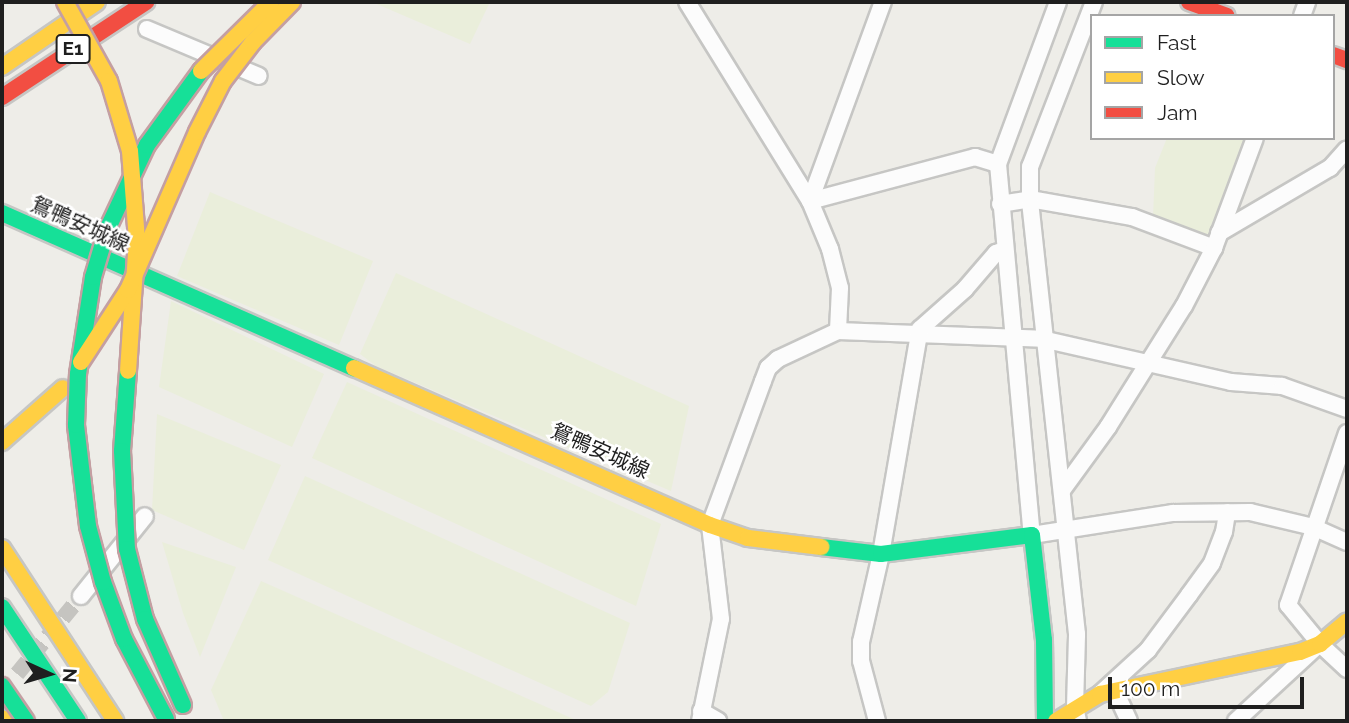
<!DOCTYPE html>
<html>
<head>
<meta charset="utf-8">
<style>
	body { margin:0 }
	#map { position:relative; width:1349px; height:723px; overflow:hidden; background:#eeede8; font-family:Raleway,"Noto Sans JP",sans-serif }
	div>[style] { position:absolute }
	.farmland>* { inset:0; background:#eaeedb }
	.street-tunnel>* { height:16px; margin-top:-8px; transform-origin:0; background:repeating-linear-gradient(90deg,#c5c4c0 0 16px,transparent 0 24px) }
	.roads { filter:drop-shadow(2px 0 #c6c6c4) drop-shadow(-2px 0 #c6c6c4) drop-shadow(0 2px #c6c6c4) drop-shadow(0 -2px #c6c6c4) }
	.street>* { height:16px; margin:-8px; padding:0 8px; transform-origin:8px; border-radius:8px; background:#fcfcfc }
	.fast>* { height:16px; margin:-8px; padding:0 8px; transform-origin:8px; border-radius:8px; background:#16e098 }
	.slow>* { height:16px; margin:-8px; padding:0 8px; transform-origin:8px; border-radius:8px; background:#ffcf43 }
	.jam>* { height:16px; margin:-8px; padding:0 8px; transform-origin:8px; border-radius:8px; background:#f24e42 }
	.bridges { filter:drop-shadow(2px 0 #c49fa2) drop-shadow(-2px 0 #c49fa2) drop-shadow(0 2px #c49fa2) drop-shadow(0 -2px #c49fa2) }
	.fast-bridge>* { height:16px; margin:-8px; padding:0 8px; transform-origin:8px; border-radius:8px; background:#16e098 }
	.slow-bridge>* { height:16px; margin:-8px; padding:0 8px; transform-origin:8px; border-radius:8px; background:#ffcf43 }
	span { translate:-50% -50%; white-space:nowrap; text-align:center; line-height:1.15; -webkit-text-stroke:5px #fff; paint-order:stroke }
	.shield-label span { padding:2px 5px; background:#fff; border:2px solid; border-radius:5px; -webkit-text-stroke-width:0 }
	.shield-label { font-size:19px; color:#1f1f1f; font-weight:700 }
	.street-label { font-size:21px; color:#1f1f1f }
	.frame { position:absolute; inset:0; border:4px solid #1f1f1f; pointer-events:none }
	.legend { position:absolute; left:1090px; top:14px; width:245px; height:126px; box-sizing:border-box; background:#fff; border:2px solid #a5a5a5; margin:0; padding:9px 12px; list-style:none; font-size:21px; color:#1f1f1f }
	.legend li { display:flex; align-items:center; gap:14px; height:35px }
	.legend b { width:35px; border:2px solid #a5a5a5 }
	.north { position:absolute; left:14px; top:639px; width:70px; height:70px; -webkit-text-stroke:5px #fff; paint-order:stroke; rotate:94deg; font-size:19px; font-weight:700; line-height:28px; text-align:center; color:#1f1f1f }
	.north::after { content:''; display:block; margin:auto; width:24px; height:32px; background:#1f1f1f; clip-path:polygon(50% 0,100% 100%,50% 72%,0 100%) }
	.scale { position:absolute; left:1108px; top:677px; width:196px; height:32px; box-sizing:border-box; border:4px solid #1f1f1f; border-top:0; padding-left:9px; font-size:21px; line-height:24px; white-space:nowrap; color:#1f1f1f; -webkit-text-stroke:5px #fff; paint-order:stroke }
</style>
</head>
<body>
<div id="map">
	<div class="farmland">
		<div style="clip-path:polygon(372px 2px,490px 2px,470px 44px)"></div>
		<div style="clip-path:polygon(1167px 138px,1249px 138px,1210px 237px,1153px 217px,1155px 168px)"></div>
		<div style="clip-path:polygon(210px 192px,373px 261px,339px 345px,177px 276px)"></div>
		<div style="clip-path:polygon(396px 273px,689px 406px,671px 491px,376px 366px,360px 354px)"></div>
		<div style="clip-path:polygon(171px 301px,324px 374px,292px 447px,159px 387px)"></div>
		<div style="clip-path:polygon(347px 382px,661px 524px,636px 606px,312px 458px)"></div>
		<div style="clip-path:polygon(157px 414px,281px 465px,244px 550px,152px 510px)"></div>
		<div style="clip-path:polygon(305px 476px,630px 623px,608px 692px,591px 706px,268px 560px)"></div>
		<div style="clip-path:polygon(162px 542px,236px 567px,200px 657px,183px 613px)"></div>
		<div style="clip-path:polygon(261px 581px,578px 721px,224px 721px,211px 690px)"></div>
	</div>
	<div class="street-tunnel">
		<div style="left:17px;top:674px;width:101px;rotate:-50.6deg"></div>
	</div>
	<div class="roads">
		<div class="street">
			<div style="left:687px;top:2px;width:234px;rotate:58.3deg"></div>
			<div style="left:810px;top:201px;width:52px;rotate:67.4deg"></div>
			<div style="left:830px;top:249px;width:40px;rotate:75.6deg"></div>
			<div style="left:840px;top:288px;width:43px;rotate:92.7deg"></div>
			<div style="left:1058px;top:2px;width:173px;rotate:110.3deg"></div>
			<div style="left:998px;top:164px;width:373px;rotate:84.8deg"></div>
			<div style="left:1032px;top:535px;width:143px;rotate:-8.9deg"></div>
			<div style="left:1173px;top:513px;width:77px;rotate:-0.7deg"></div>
			<div style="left:1250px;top:512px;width:65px;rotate:13.4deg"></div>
			<div style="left:1313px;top:527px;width:37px;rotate:24deg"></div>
			<div style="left:1302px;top:16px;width:15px;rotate:-70deg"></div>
			<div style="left:147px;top:29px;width:121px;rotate:22.8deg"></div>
			<div style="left:810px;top:201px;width:212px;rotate:-69.9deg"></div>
			<div style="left:810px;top:201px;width:171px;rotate:-14.9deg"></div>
			<div style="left:975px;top:157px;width:24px;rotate:17deg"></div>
			<div style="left:1000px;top:204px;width:30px;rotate:-9deg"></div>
			<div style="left:1030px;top:199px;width:104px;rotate:10deg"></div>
			<div style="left:1132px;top:217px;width:88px;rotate:20.7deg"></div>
			<div style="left:1219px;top:233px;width:129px;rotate:-30.4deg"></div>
			<div style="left:1330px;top:168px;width:25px;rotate:-48deg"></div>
			<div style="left:1347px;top:433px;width:182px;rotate:108.9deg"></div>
			<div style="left:1288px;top:605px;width:50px;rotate:50.6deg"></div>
			<div style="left:1320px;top:644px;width:37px;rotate:43deg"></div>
			<div style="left:1063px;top:489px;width:77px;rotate:-54deg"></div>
			<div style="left:1108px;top:427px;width:143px;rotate:-57.9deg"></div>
			<div style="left:1184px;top:306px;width:65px;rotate:-62.7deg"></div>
			<div style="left:1214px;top:248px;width:117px;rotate:-69.6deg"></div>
			<div style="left:81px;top:596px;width:102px;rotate:-51.3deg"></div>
			<div style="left:1115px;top:691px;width:33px;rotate:65deg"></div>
			<div style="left:1100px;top:694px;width:65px;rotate:-42.5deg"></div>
			<div style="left:1148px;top:650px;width:69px;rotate:-53.3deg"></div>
			<div style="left:1189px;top:595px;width:39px;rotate:-54deg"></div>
			<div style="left:1212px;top:563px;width:33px;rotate:-69deg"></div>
			<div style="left:1224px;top:532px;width:20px;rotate:-81deg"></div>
			<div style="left:701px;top:711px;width:20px;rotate:30deg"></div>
			<div style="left:700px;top:721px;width:104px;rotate:-78.4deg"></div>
			<div style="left:721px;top:619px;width:95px;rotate:-96.7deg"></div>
			<div style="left:710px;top:525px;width:153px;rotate:-69.8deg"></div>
			<div style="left:763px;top:381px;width:14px;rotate:-69deg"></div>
			<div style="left:768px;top:368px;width:13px;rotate:-42deg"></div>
			<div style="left:778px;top:359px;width:66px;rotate:-25deg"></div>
			<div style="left:838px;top:331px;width:204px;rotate:2.2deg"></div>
			<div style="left:1042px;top:339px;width:194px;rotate:12.8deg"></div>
			<div style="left:1231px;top:382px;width:51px;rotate:4.5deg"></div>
			<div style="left:1282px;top:386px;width:69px;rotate:19.5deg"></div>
			<div style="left:877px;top:721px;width:62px;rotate:-104.9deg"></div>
			<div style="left:861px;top:661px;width:19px;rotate:-90deg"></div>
			<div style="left:861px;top:642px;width:90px;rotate:-77.2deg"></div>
			<div style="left:881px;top:554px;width:228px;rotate:-80.2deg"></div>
			<div style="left:920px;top:329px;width:60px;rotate:-41.6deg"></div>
			<div style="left:965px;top:289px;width:48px;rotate:-49.3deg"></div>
			<div style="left:996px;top:253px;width:9px;rotate:-18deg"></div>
			<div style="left:1078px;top:721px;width:14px;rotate:-102deg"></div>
			<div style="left:1075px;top:707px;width:73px;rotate:-88.4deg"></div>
			<div style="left:1077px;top:634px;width:438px;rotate:-96.2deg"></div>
			<div style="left:1030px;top:199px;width:32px;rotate:-90deg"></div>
			<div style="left:1030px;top:167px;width:177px;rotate:-68.8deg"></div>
			<div style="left:1236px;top:721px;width:108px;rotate:-42.7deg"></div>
		</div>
		<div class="fast">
			<div style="left:2px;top:213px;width:385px;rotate:23.8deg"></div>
			<div style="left:821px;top:547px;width:60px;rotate:6.7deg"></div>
			<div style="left:881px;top:554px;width:152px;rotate:-7.2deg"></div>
			<div style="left:1032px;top:535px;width:106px;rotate:83.5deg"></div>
			<div style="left:1044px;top:640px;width:81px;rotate:89.3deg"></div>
			<div style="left:2px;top:607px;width:137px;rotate:56.3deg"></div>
		</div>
		<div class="slow">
			<div style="left:2px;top:67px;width:115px;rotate:-34.4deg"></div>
			<div style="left:354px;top:368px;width:389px;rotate:23.8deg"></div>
			<div style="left:710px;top:525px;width:40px;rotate:18.9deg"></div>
			<div style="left:748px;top:538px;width:74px;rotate:7deg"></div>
			<div style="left:2px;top:442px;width:81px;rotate:-41.5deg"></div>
			<div style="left:2px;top:548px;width:207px;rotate:56.8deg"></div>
			<div style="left:2px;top:718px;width:4px;rotate:56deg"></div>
			<div style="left:1056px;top:721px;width:52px;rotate:-31.5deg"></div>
			<div style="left:1100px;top:694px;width:204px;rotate:-11.9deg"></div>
			<div style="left:1300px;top:652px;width:22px;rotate:-22deg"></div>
			<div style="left:1320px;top:644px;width:35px;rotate:-40deg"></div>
		</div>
		<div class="jam">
			<div style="left:1189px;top:2px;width:40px;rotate:20.2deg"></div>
			<div style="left:1333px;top:55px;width:15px;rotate:20deg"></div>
			<div style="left:2px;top:97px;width:173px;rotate:-33.4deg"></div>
		</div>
	</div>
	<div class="bridges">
		<div class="fast-bridge">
			<div style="left:128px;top:371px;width:80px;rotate:94.3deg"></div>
			<div style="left:122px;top:451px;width:98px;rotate:87.1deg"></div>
			<div style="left:127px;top:549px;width:72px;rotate:75.6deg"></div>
			<div style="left:145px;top:619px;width:94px;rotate:66.2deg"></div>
			<div style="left:2px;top:686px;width:42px;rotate:55.6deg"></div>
			<div style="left:166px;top:719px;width:90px;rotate:-117.7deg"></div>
			<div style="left:124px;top:639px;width:61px;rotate:-110.2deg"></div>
			<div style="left:103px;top:582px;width:58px;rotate:-105deg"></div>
			<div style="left:88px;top:526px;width:102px;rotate:-96.8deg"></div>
			<div style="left:76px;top:425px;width:51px;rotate:-87.8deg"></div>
			<div style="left:78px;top:374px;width:98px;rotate:-81.2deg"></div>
			<div style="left:93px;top:277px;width:49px;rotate:-73.4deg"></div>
			<div style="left:107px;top:230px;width:94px;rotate:-64.8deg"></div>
			<div style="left:147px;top:145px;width:92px;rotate:-53.9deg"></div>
		</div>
		<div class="slow-bridge">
			<div style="left:65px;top:2px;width:90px;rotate:60.9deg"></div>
			<div style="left:109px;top:81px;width:73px;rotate:73.3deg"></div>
			<div style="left:130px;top:151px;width:88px;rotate:85.5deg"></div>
			<div style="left:137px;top:239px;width:132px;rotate:93.9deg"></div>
			<div style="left:201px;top:71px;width:98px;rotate:-44.6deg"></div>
			<div style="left:81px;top:362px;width:86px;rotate:-56.9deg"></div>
			<div style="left:128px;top:290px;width:172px;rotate:-66.4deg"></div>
			<div style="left:197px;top:132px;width:57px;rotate:-63deg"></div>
			<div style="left:223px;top:81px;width:49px;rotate:-52.4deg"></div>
			<div style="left:253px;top:42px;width:56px;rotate:-45.7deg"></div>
		</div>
	</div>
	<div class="shield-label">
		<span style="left:73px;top:49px">E1</span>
	</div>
	<div class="street-label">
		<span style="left:80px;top:224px;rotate:24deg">鴛鴨安城線</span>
		<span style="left:600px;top:451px;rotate:24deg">鴛鴨安城線</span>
	</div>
	<div class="frame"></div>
	<ul class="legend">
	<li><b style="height:9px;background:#16e098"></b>Fast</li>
	<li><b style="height:9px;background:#ffcf43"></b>Slow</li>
	<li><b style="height:9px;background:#f24e42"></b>Jam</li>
	</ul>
	<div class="north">N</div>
	<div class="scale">100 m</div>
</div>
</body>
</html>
